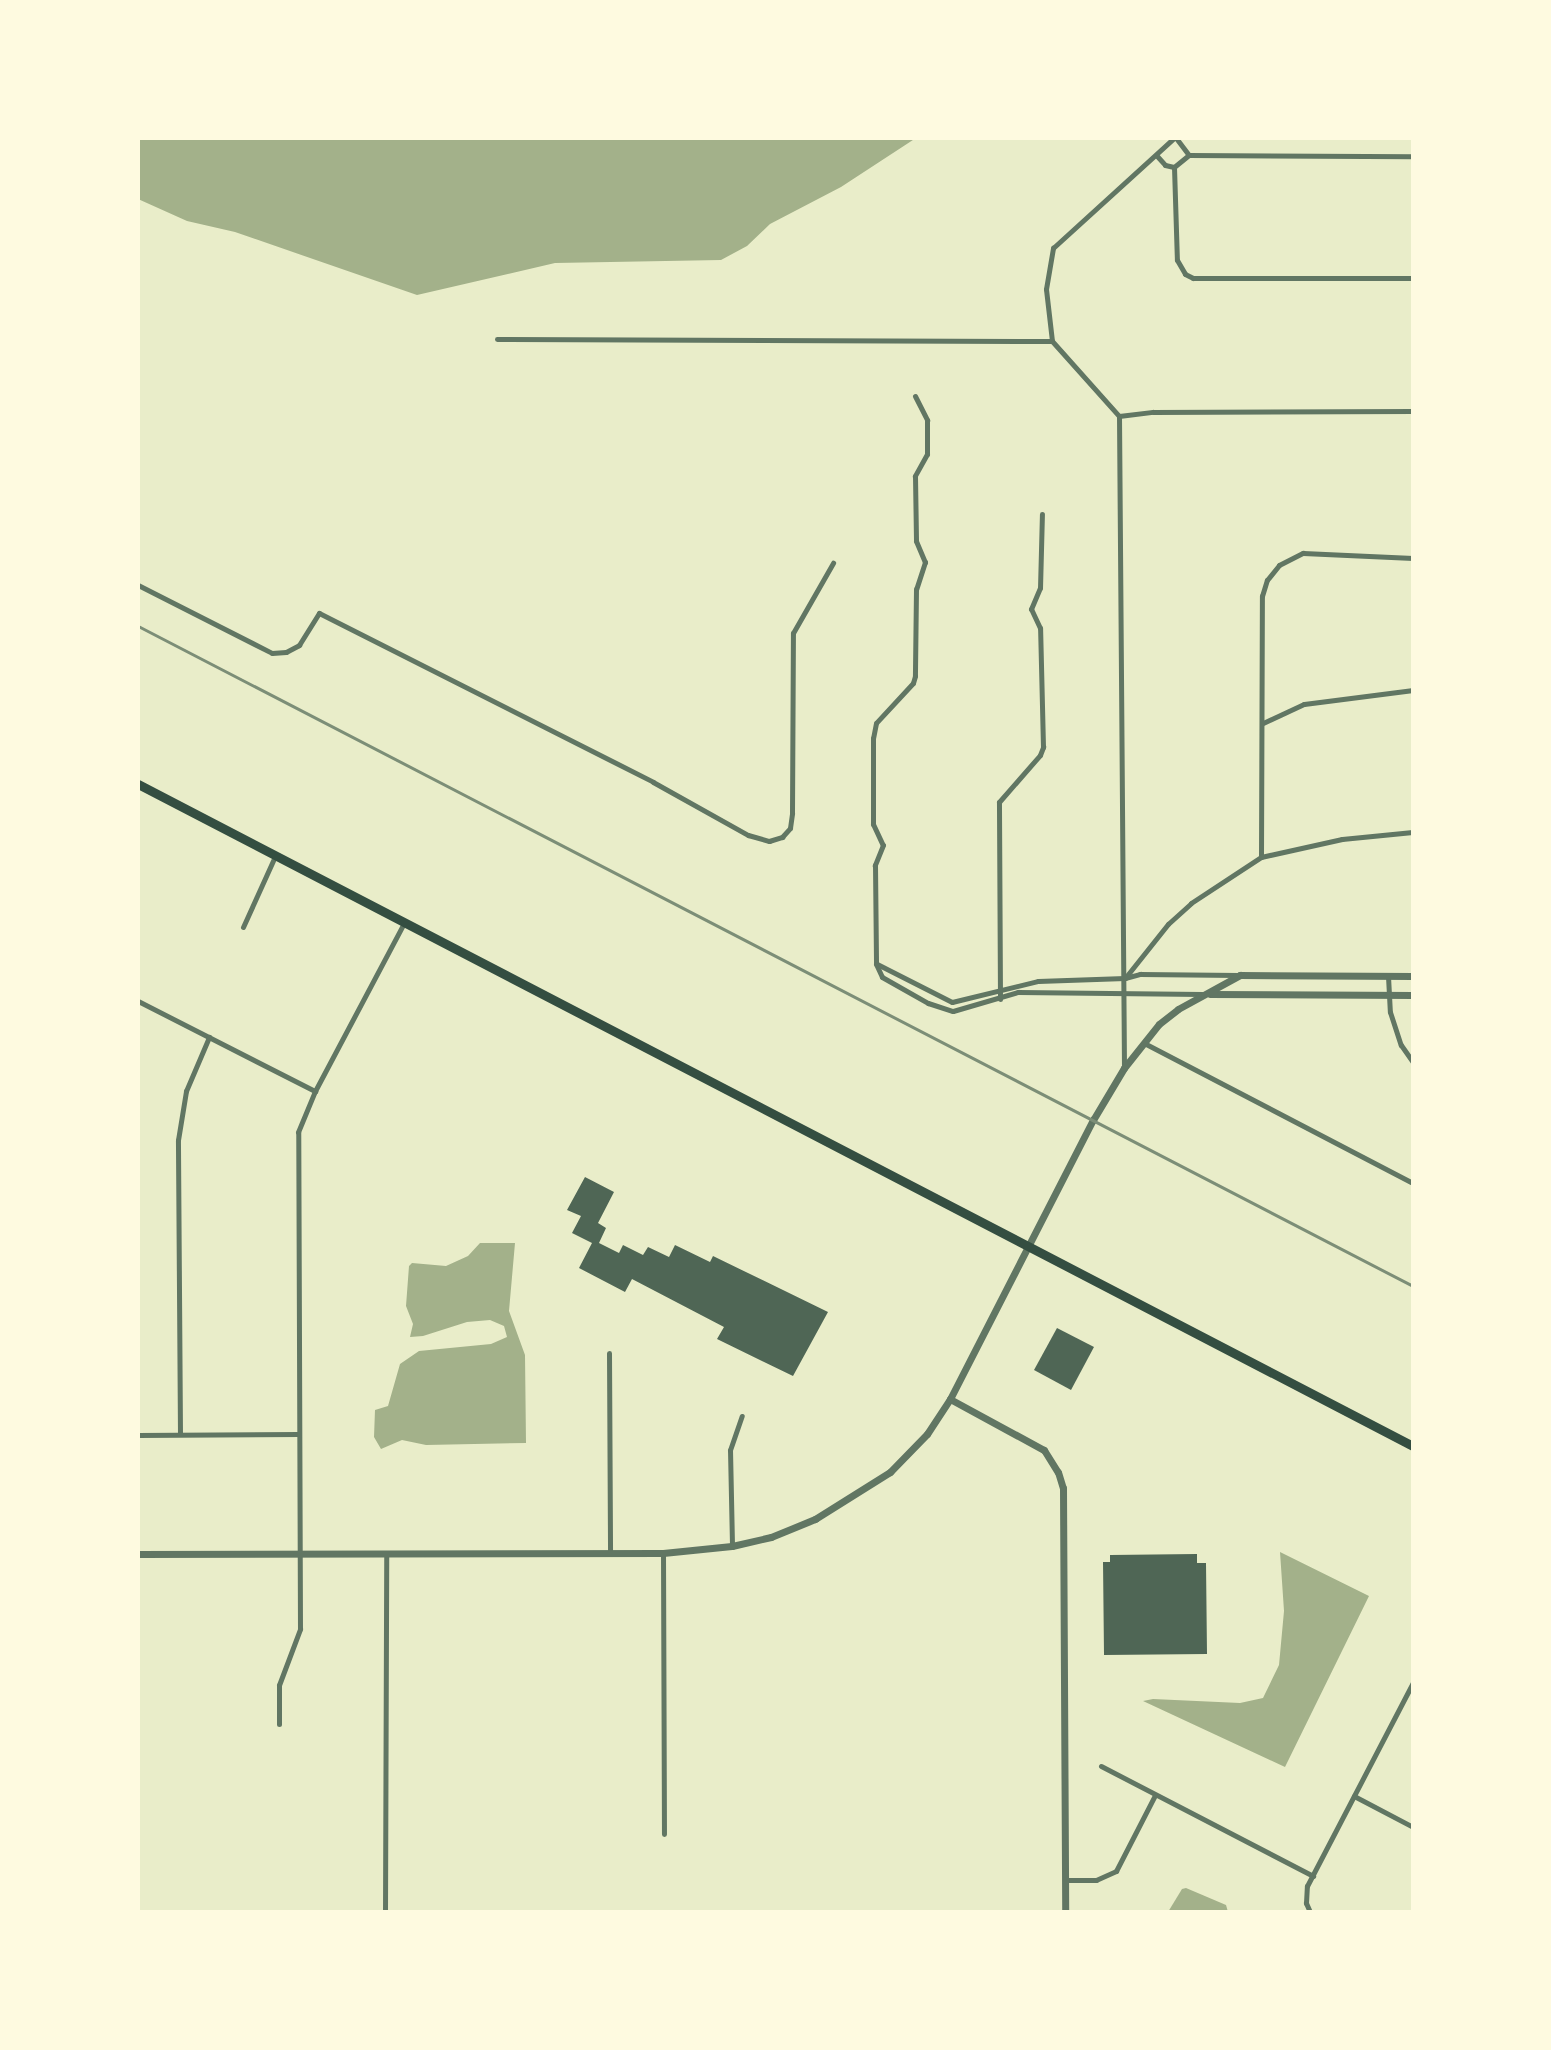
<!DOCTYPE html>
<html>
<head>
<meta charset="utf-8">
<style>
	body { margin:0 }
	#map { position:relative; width:1551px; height:2050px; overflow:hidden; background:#e9edc9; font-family:"Fira Sans",sans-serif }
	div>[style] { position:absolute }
	.water>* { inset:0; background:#a3b18a }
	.building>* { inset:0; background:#4f6655 }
	.minor>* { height:5px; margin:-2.5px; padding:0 2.5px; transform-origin:2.5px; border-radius:2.5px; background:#617663 }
	.tertiary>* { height:7px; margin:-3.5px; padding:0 3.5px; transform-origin:3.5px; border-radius:3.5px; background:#617663 }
	.primary>* { height:9px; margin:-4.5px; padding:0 4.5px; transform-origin:4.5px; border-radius:4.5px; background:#344e41 }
	.rail>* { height:3px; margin:-1.5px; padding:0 1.5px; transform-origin:1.5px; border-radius:1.5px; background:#7c8e77 }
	span { translate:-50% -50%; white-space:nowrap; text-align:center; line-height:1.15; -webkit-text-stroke:8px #fefae0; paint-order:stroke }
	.frame { position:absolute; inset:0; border:140px solid #fefae0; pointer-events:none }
</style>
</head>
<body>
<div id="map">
	<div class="water">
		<div style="clip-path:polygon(138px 138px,916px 138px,841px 187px,770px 224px,747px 246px,721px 260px,555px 263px,417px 295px,235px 232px,187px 221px,138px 199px)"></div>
		<div style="clip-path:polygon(480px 1243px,515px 1243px,509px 1311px,525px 1355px,526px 1443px,426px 1445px,402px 1440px,381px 1449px,374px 1437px,375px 1410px,388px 1406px,400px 1364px,419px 1351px,491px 1344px,507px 1337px,504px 1326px,490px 1320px,467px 1322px,423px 1336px,410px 1337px,413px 1324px,406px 1306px,409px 1266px,412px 1263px,446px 1266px,468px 1256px)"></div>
		<div style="clip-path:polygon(1280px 1552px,1369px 1596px,1285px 1767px,1143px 1701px,1153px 1699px,1240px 1703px,1263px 1698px,1279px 1665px,1284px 1611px)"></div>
		<div style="clip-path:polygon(1186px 1888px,1226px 1905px,1228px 1912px,1168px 1912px,1182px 1889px)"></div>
	</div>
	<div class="building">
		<div style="clip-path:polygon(585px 1177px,614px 1192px,598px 1223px,606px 1228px,599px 1243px,619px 1253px,623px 1245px,643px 1255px,648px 1247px,669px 1257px,675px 1245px,710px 1262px,713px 1256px,828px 1312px,793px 1376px,717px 1339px,724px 1327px,632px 1279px,625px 1292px,579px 1268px,592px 1243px,572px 1233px,581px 1216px,567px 1210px)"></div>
		<div style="clip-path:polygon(1057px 1328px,1094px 1347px,1071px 1390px,1034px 1370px)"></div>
		<div style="clip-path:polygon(1197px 1554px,1197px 1563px,1206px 1563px,1207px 1654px,1104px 1655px,1103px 1562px,1110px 1562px,1110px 1555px)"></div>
	</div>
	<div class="minor">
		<div style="left:1176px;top:138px;width:21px;rotate:53deg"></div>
		<div style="left:1189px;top:155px;width:224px;rotate:0.3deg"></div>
		<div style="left:1157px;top:156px;width:12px;rotate:48deg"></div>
		<div style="left:1165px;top:165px;width:9px;rotate:13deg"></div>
		<div style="left:1174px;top:167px;width:93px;rotate:88.2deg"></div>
		<div style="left:1177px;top:260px;width:16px;rotate:60deg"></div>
		<div style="left:1185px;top:274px;width:9px;rotate:27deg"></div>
		<div style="left:1193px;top:278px;width:220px"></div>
		<div style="left:1174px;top:167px;width:19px;rotate:-39deg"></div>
		<div style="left:497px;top:339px;width:555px;rotate:0.21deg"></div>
		<div style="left:1052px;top:341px;width:101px;rotate:48.2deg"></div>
		<div style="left:1119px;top:416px;width:652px;rotate:89.56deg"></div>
		<div style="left:1052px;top:341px;width:52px;rotate:-96.6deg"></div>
		<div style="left:1046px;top:289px;width:42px;rotate:-80.3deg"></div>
		<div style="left:1053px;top:248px;width:164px;rotate:-42.3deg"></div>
		<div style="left:915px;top:396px;width:27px;rotate:63deg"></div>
		<div style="left:927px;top:420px;width:34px;rotate:90deg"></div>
		<div style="left:927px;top:454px;width:25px;rotate:119deg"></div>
		<div style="left:915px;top:476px;width:65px;rotate:89.1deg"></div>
		<div style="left:916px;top:541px;width:23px;rotate:67deg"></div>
		<div style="left:925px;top:562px;width:28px;rotate:108deg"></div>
		<div style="left:916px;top:589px;width:87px;rotate:90.7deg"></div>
		<div style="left:915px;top:676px;width:7px;rotate:106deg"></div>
		<div style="left:913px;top:683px;width:54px;rotate:132.8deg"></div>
		<div style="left:876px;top:723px;width:15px;rotate:101deg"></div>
		<div style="left:873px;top:738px;width:86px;rotate:90deg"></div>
		<div style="left:873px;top:824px;width:23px;rotate:65deg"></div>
		<div style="left:883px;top:845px;width:22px;rotate:112deg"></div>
		<div style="left:875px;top:865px;width:99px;rotate:89.4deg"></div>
		<div style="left:876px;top:964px;width:14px;rotate:65deg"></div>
		<div style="left:882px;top:977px;width:53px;rotate:29.5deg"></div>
		<div style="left:928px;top:1003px;width:26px;rotate:18deg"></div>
		<div style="left:953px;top:1011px;width:68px;rotate:-16.3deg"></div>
		<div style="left:1018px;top:992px;width:184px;rotate:0.6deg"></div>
		<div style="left:1119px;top:416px;width:34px;rotate:-7deg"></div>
		<div style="left:1153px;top:412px;width:260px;rotate:-0.2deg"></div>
		<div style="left:138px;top:585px;width:150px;rotate:26.9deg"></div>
		<div style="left:272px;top:653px;width:14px;rotate:-4deg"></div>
		<div style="left:286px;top:652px;width:15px;rotate:-28deg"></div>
		<div style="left:299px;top:645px;width:38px;rotate:-58deg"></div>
		<div style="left:319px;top:613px;width:374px;rotate:26.8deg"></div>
		<div style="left:653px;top:782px;width:109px;rotate:29.2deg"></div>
		<div style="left:748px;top:835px;width:22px;rotate:16deg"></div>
		<div style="left:769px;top:841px;width:14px;rotate:-17deg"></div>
		<div style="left:782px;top:837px;width:12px;rotate:-48deg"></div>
		<div style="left:790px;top:828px;width:15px;rotate:-82deg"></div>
		<div style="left:792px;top:813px;width:180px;rotate:-89.7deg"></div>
		<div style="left:793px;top:633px;width:81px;rotate:-60.3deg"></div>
		<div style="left:1263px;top:723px;width:45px;rotate:-24.9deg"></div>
		<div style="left:1304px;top:704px;width:110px;rotate:-7.3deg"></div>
		<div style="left:1261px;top:857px;width:261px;rotate:-89.8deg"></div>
		<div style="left:1262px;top:596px;width:17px;rotate:-73deg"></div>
		<div style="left:1267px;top:580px;width:19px;rotate:-51deg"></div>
		<div style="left:1279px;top:565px;width:27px;rotate:-27deg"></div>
		<div style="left:1303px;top:553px;width:110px;rotate:2.6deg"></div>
		<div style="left:243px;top:927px;width:78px;rotate:-65.7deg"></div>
		<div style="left:877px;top:964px;width:84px;rotate:26.9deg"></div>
		<div style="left:952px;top:1002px;width:89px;rotate:-13.7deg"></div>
		<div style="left:1038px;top:981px;width:87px;rotate:-2deg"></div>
		<div style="left:1125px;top:978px;width:16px;rotate:-15deg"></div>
		<div style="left:1140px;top:974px;width:98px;rotate:0.6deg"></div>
		<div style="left:1388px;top:976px;width:36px;rotate:87deg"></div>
		<div style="left:1390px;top:1012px;width:35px;rotate:72deg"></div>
		<div style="left:1401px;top:1045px;width:21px;rotate:55deg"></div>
		<div style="left:1125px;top:978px;width:69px;rotate:-51.5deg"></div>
		<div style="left:1168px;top:924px;width:31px;rotate:-42deg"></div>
		<div style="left:1191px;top:903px;width:84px;rotate:-33.3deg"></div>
		<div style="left:1261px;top:857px;width:83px;rotate:-12.5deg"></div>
		<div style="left:1342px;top:839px;width:71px;rotate:-5.6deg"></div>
		<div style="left:1000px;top:999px;width:197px;rotate:-90.3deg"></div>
		<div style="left:999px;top:802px;width:62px;rotate:-48.9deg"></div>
		<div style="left:1040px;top:755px;width:9px;rotate:-69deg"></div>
		<div style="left:1043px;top:747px;width:119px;rotate:-91.4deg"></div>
		<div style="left:1040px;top:628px;width:21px;rotate:-115deg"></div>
		<div style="left:1031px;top:609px;width:23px;rotate:-67deg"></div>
		<div style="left:1040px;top:588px;width:74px;rotate:-88.5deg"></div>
		<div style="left:138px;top:1001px;width:199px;rotate:27deg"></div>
		<div style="left:1144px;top:1043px;width:303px;rotate:27.5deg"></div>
		<div style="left:609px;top:1353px;width:200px;rotate:89.7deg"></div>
		<div style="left:180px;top:1434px;width:294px;rotate:-90.4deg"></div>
		<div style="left:178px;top:1140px;width:50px;rotate:-80.7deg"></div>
		<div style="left:186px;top:1091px;width:59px;rotate:-66.9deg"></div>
		<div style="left:138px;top:1435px;width:161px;rotate:-0.4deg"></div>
		<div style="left:732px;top:1545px;width:95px;rotate:-91.2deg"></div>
		<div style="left:730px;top:1450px;width:36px;rotate:-71deg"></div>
		<div style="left:663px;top:1553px;width:281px;rotate:89.8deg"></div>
		<div style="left:279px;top:1724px;width:39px;rotate:-90deg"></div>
		<div style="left:279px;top:1685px;width:60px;rotate:-69.4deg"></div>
		<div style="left:300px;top:1629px;width:497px;rotate:-90.2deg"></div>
		<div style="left:298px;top:1132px;width:44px;rotate:-67.5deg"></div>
		<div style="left:315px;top:1091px;width:190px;rotate:-62.1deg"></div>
		<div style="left:1101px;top:1766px;width:239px;rotate:27.4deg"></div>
		<div style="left:1354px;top:1796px;width:67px;rotate:27.7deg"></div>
		<div style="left:1065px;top:1880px;width:31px"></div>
		<div style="left:1096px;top:1880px;width:22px;rotate:-24deg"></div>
		<div style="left:1116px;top:1871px;width:85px;rotate:-62.8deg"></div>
		<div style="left:385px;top:1912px;width:358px;rotate:-89.8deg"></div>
		<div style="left:1310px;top:1912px;width:10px;rotate:-114deg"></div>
		<div style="left:1306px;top:1903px;width:17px;rotate:-87deg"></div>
		<div style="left:1307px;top:1886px;width:230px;rotate:-62.5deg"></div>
	</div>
	<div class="tertiary">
		<div style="left:1210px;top:994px;width:203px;rotate:0.3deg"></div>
		<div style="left:950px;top:1399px;width:107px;rotate:28.5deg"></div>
		<div style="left:1044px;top:1450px;width:26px;rotate:58deg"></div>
		<div style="left:1058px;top:1472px;width:17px;rotate:73deg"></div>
		<div style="left:1063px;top:1488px;width:424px;rotate:89.7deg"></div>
		<div style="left:138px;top:1554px;width:525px;rotate:-0.11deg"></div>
		<div style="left:663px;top:1553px;width:69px;rotate:-5.8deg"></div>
		<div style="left:732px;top:1546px;width:40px;rotate:-13deg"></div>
		<div style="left:771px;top:1537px;width:48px;rotate:-22.2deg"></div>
		<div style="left:815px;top:1519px;width:89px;rotate:-32.1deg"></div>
		<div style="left:890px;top:1472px;width:53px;rotate:-45.8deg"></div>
		<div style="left:927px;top:1434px;width:42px;rotate:-56.7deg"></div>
		<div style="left:950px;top:1399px;width:314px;rotate:-62.9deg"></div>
		<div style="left:1093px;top:1120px;width:61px;rotate:-59.2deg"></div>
		<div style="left:1124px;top:1068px;width:56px;rotate:-51.5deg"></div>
		<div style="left:1159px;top:1024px;width:24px;rotate:-38deg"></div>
		<div style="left:1178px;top:1009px;width:71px;rotate:-28.7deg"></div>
		<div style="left:1240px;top:975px;width:173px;rotate:0.3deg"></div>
	</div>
	<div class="primary">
		<div style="left:138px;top:784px;width:1437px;rotate:27.44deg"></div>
	</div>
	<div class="rail">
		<div style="left:138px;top:626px;width:1436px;rotate:27.37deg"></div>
	</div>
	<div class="frame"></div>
</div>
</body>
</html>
